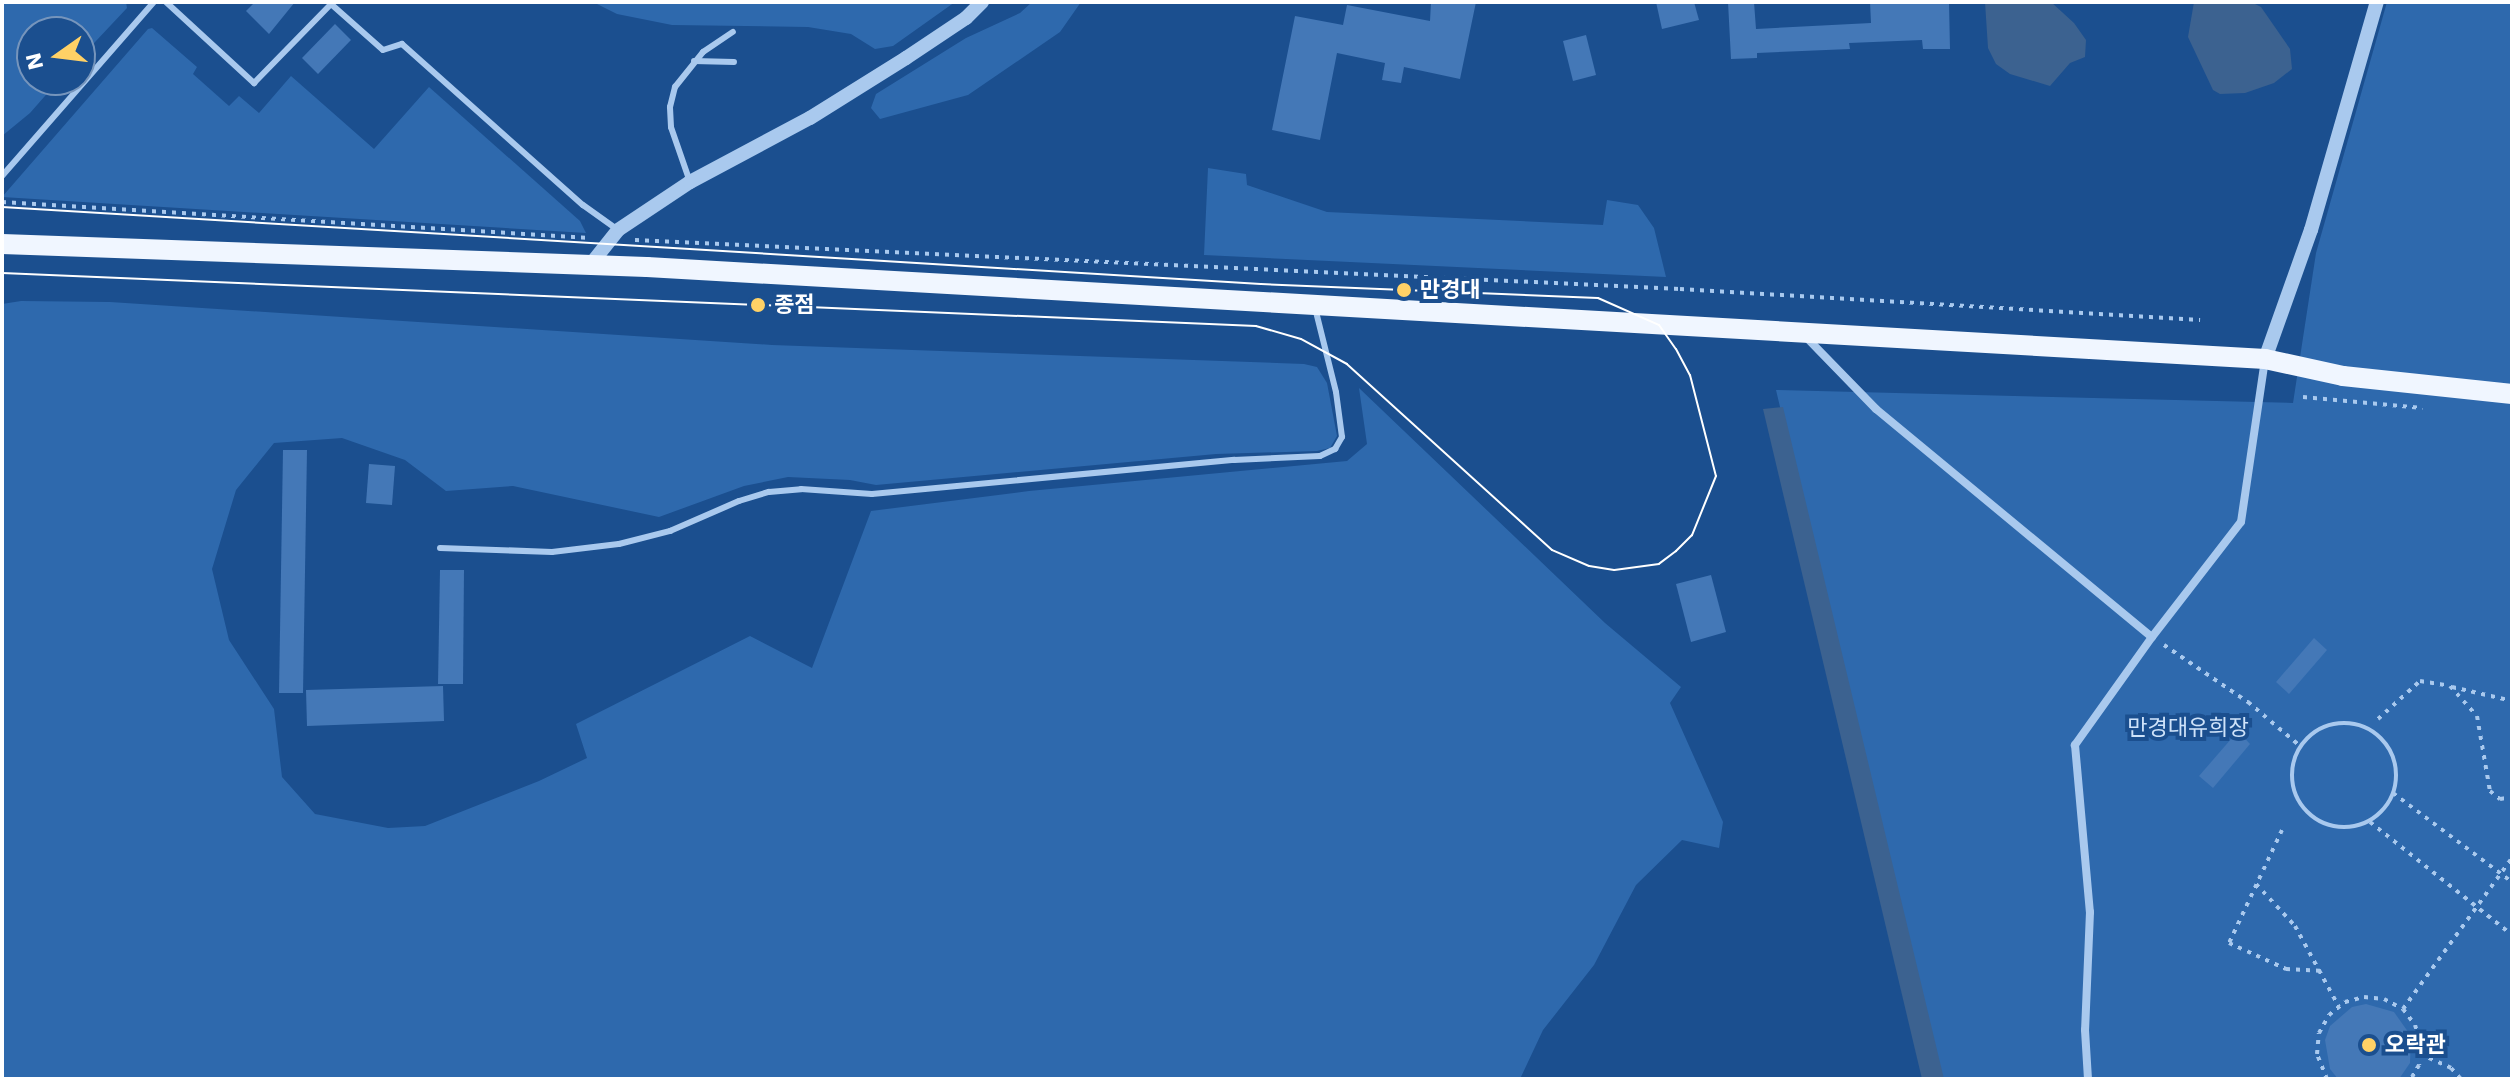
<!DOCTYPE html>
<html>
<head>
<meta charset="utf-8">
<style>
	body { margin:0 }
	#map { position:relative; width:2514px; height:1081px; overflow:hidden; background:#1b4f8f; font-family:"Work Sans","Noto Sans KR",sans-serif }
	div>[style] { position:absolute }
	.green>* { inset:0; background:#2e69ad }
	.water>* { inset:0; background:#3c6290 }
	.building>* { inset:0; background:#4478b7 }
	.path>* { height:4px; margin-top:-2px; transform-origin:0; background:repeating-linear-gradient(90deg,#a9c9ee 0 4px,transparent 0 10px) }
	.path>.ring { margin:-2px; padding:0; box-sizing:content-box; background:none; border:4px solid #a9c9ee; border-radius:50% }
	.service>* { height:6px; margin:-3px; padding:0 3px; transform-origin:3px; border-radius:3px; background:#a9c9ee }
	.minor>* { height:8px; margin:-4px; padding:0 4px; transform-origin:4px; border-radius:4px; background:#a9c9ee }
	.tertiary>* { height:14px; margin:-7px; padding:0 7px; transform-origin:7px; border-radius:7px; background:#a9c9ee }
	.primary>* { height:20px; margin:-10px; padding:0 10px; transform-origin:10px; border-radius:10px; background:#f0f6ff }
	.tram>* { height:2px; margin:-1px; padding:0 1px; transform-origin:1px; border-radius:1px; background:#fff }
	.dots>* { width:22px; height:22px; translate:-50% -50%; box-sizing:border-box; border:4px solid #1b4f8f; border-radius:50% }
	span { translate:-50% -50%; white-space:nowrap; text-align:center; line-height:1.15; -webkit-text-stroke:8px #1b4f8f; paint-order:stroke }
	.poi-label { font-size:22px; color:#fff; font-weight:700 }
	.left { translate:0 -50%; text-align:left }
	.park-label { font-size:22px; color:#cfe3fa }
	.frame { position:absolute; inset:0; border:4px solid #fff; pointer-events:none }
	.north { position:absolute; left:16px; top:16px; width:80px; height:80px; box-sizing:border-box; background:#1b4f8f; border:2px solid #7695bc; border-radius:50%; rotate:256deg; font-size:22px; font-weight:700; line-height:32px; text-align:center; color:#fff }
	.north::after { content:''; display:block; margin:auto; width:28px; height:36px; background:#ffd166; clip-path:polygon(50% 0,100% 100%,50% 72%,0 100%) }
</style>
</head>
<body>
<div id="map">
	<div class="green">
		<div style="clip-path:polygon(2px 2px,126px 2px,127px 8px,80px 58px,80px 32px,32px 32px,32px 80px,59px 80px,30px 113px,2px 136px)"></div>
		<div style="clip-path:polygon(593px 2px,955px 2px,893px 46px,875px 49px,851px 34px,808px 27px,672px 25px,617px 14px)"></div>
		<div style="clip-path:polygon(1032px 2px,1081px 2px,1060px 32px,968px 95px,880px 119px,871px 108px,876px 94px,966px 38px,1020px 13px)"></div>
		<div style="clip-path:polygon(2387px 2px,2512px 2px,2512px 1079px,1939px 1079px,1776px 390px,2293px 403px,2316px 253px)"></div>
		<div style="clip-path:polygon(152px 28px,197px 67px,193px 74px,229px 106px,239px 96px,259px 113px,291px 76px,374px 149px,429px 87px,580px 221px,586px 233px,2px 197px,148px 29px)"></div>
		<div style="clip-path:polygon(1208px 168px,1246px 174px,1247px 185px,1327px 212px,1603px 225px,1607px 200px,1638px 205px,1654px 228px,1666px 277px,1204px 255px)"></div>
		<div style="clip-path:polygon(21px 301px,110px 302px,772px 345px,1304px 364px,1317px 367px,1327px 383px,1337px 436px,1330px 448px,1317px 451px,1216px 454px,876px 485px,850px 480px,788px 477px,744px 486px,659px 517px,513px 486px,446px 491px,405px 460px,342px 438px,274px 443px,236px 490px,212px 569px,229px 640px,274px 709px,282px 777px,315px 814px,388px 828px,425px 826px,539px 781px,587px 758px,576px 724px,750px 636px,812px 668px,871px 511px,1029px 491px,1347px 461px,1367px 444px,1359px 388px,1605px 623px,1681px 687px,1670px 703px,1723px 822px,1719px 848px,1682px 840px,1636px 885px,1594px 965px,1543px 1030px,1520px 1079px,2px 1079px,2px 304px)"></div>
	</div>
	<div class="water">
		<div style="clip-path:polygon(1985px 2px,2051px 2px,2074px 23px,2086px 40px,2085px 57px,2070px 63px,2050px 86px,2010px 74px,1996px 64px,1988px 48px)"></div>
		<div style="clip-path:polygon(2194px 2px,2251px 2px,2261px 7px,2290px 49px,2292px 69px,2274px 83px,2245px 93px,2220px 94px,2213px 90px,2188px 37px)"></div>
		<div style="clip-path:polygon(1783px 407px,1944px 1079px,1922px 1079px,1763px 409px)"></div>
	</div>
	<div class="building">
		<div style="clip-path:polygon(255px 2px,295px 2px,269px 34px,246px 11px)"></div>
		<div style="clip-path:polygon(1431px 2px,1476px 2px,1460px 79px,1404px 67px,1401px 83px,1382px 80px,1385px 63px,1337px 53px,1320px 140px,1272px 130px,1295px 16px,1343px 25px,1347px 5px,1430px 21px)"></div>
		<div style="clip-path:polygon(1656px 2px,1694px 2px,1699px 20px,1662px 29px)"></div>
		<div style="clip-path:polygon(1728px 2px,1754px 2px,1756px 29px,1871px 23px,1870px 2px,1949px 2px,1950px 49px,1923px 49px,1922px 40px,1849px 43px,1850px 49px,1757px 53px,1757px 58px,1731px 59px)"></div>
		<div style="clip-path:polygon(335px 24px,351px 40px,318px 74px,302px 58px)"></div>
		<div style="clip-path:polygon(1586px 35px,1596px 75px,1573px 81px,1563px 41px)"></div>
		<div style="clip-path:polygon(283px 450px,307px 450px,303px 693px,279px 693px)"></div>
		<div style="clip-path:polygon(369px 464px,395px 466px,392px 505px,366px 503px)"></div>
		<div style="clip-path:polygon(440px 570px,464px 570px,463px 684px,438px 684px)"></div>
		<div style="clip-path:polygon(1711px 575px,1726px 632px,1691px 642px,1676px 584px)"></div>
		<div style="clip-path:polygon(2314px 638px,2327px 650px,2289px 694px,2276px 682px)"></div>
		<div style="clip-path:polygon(443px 686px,444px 721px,307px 726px,306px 690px)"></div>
		<div style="clip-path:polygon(2238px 731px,2250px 744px,2213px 788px,2199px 776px)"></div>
		<div style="clip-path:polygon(2366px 1004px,2394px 1012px,2411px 1036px,2410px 1063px,2399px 1079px,2338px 1079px,2330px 1069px,2325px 1040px,2330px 1026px,2352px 1007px)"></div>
	</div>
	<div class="path">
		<div style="left:2px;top:202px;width:589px;rotate:3.5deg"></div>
		<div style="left:635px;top:240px;width:1046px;rotate:2.68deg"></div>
		<div style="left:1680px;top:289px;width:521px;rotate:3.41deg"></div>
		<div style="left:2303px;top:397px;width:120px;rotate:5.3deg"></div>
		<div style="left:2164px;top:645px;width:102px;rotate:34.2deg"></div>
		<div style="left:2248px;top:702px;width:68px;rotate:40.2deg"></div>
		<div style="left:2452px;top:687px;width:62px;rotate:13.1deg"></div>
		<div style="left:2378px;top:719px;width:57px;rotate:-42.1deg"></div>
		<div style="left:2420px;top:681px;width:30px;rotate:9deg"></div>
		<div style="left:2450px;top:686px;width:40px;rotate:48deg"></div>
		<div style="left:2477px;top:716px;width:76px;rotate:80.2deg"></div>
		<div style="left:2490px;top:791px;width:13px;rotate:39deg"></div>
		<div style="left:2500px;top:799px;width:12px;rotate:-9deg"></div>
		<div class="ring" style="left:2292px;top:723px;width:100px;height:100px"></div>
		<div style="left:2393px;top:793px;width:149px;rotate:36.8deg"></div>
		<div style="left:2370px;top:822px;width:181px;rotate:38.5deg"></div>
		<div style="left:2282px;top:830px;width:125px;rotate:115.1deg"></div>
		<div style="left:2229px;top:943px;width:63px;rotate:24.5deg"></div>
		<div style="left:2286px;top:969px;width:34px;rotate:3deg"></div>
		<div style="left:2256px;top:884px;width:57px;rotate:47.1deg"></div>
		<div style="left:2295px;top:926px;width:92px;rotate:61.5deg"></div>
		<div style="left:2403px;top:1009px;width:186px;rotate:-54.2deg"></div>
		<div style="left:2420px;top:1054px;width:34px;rotate:24deg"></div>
		<div style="left:2451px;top:1068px;width:15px;rotate:48deg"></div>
		<div style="left:2327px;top:1079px;width:27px;rotate:-112deg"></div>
		<div style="left:2317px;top:1054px;width:21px;rotate:-85deg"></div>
		<div style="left:2319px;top:1033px;width:21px;rotate:-61deg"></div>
		<div style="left:2329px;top:1015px;width:21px;rotate:-39deg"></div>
		<div style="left:2345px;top:1002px;width:20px;rotate:-15deg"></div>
		<div style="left:2364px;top:997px;width:20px;rotate:6deg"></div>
		<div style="left:2384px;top:999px;width:21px;rotate:28deg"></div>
		<div style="left:2403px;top:1009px;width:20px;rotate:53deg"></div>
		<div style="left:2415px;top:1025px;width:20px;rotate:72deg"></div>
		<div style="left:2421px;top:1044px;width:21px;rotate:95deg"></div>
		<div style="left:2419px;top:1065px;width:16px;rotate:120deg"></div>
	</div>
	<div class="service">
		<div style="left:166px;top:2px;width:120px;rotate:42.6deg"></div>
		<div style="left:254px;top:83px;width:110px;rotate:-45.7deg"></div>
		<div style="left:331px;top:4px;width:69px;rotate:41.5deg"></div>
		<div style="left:383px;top:50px;width:20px;rotate:-18deg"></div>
		<div style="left:402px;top:44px;width:242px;rotate:41.7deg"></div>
		<div style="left:583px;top:205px;width:43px;rotate:35.5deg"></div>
		<div style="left:694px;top:61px;width:40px;rotate:1.4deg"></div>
		<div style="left:2px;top:176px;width:231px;rotate:-48.9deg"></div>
		<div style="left:690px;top:182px;width:58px;rotate:-109.1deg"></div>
		<div style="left:671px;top:127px;width:20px;rotate:-93deg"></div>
		<div style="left:670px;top:107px;width:21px;rotate:-76deg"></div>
		<div style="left:675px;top:87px;width:45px;rotate:-51.3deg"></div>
		<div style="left:703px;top:52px;width:36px;rotate:-34deg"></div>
		<div style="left:440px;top:548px;width:112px;rotate:2deg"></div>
		<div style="left:552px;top:552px;width:67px;rotate:-6.8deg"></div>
		<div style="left:619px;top:544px;width:53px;rotate:-14.3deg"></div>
		<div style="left:670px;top:531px;width:75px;rotate:-23.5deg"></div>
		<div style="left:739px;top:501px;width:31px;rotate:-17deg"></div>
		<div style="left:769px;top:492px;width:32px;rotate:-5deg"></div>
		<div style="left:801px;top:489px;width:71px;rotate:4deg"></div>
		<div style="left:872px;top:494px;width:364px;rotate:-5.4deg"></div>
		<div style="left:1234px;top:460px;width:86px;rotate:-2.7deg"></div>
		<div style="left:1320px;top:456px;width:17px;rotate:-25deg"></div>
		<div style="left:1335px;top:449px;width:14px;rotate:-60deg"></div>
		<div style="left:1342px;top:437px;width:45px;rotate:-97.6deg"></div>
		<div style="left:1336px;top:392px;width:87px;rotate:-104deg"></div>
	</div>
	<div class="minor">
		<div style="left:1805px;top:336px;width:102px;rotate:45.8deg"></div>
		<div style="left:1876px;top:409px;width:358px;rotate:39.6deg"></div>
		<div style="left:2152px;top:637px;width:133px;rotate:125.5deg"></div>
		<div style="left:2075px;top:745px;width:168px;rotate:84.9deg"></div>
		<div style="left:2090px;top:912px;width:118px;rotate:92.4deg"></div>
		<div style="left:2085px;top:1030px;width:49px;rotate:86.5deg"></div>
		<div style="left:2152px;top:637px;width:145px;rotate:-52.3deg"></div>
		<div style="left:2241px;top:522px;width:165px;rotate:-81.6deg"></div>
	</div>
	<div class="tertiary">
		<div style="left:591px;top:264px;width:43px;rotate:-51.5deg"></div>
		<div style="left:618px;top:230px;width:87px;rotate:-33.7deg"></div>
		<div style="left:690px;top:182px;width:136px;rotate:-28.1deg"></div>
		<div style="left:810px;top:118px;width:113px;rotate:-32deg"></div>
		<div style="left:906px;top:58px;width:72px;rotate:-33.7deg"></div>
		<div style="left:966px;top:18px;width:23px;rotate:-45deg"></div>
		<div style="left:2265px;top:359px;width:137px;rotate:-70.4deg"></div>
		<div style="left:2311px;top:230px;width:237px;rotate:-73.9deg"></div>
	</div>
	<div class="primary">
		<div style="left:2px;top:244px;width:645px;rotate:2.04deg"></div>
		<div style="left:647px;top:267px;width:1621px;rotate:3.25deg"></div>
		<div style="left:2265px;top:359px;width:80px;rotate:12.3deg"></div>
		<div style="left:2343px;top:376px;width:170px;rotate:6.1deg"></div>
	</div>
	<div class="tram">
		<div style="left:2px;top:207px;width:1261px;rotate:3.5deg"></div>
		<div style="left:1261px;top:284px;width:337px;rotate:2.4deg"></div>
		<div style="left:1598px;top:298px;width:67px;rotate:23.9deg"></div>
		<div style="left:1659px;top:325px;width:29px;rotate:55deg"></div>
		<div style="left:1676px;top:349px;width:30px;rotate:62deg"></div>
		<div style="left:1690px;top:375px;width:104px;rotate:75.6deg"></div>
		<div style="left:1716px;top:476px;width:64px;rotate:112.1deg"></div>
		<div style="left:1692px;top:535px;width:23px;rotate:135deg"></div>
		<div style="left:1676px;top:551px;width:21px;rotate:143deg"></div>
		<div style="left:1659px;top:564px;width:45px;rotate:172.4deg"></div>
		<div style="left:1614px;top:570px;width:25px;rotate:-171deg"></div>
		<div style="left:1589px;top:566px;width:40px;rotate:-156.6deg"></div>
		<div style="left:1552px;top:550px;width:277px;rotate:-137.8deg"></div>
		<div style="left:1347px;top:364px;width:52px;rotate:-151.5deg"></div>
		<div style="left:1301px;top:339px;width:47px;rotate:-163.9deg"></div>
		<div style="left:1256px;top:326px;width:1255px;rotate:-177.58deg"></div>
	</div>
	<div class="dots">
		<div style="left:1404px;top:290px;background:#ffd166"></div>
		<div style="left:758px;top:305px;background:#ffd166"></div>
		<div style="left:2369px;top:1045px;background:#ffd166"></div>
	</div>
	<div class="poi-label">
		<span class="left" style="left:1420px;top:290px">만경대</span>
		<span class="left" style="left:774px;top:305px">종점</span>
		<span class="left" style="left:2385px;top:1045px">오락관</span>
	</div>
	<div class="park-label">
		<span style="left:2188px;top:728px">만경대유희장</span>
	</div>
	<div class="frame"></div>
	<div class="north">N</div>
</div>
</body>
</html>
